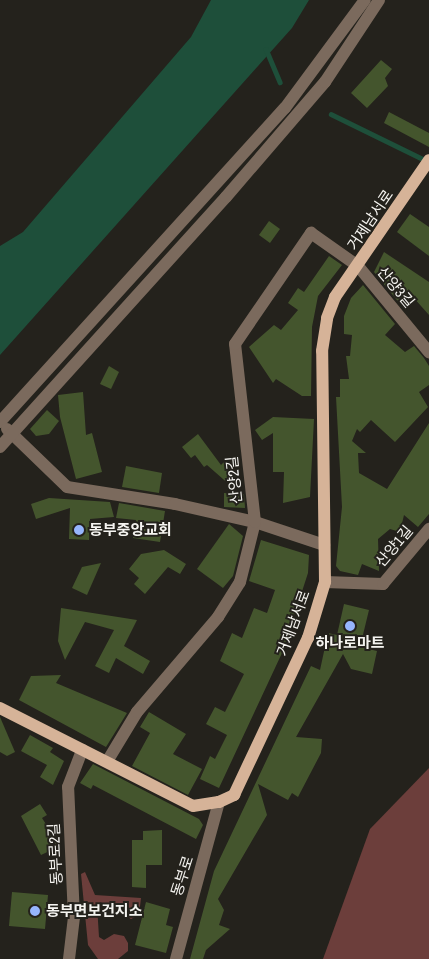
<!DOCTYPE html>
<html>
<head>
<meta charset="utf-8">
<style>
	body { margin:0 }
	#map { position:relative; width:429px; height:959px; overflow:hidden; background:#24221c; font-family:"Archivo Narrow","Noto Sans KR",sans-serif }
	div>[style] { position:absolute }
	.forest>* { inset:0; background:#6c3e3b }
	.water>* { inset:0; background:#1e4f3a }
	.stream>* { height:4.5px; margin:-2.25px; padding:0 2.25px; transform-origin:2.25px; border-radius:2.25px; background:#1e4f3a }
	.building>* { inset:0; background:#44552d }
	.minor>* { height:12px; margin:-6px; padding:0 6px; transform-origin:6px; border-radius:6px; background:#7b6a5d }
	.major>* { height:12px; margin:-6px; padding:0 6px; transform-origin:6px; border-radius:6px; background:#d6b398 }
	.dots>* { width:14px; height:14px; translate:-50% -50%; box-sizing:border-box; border:2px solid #24221c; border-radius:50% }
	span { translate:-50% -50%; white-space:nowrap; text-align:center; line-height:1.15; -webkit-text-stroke:4px #24221c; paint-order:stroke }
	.street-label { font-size:15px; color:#f5f4f0 }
	.poi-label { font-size:15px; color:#f5f4f0; font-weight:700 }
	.left { translate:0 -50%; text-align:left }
</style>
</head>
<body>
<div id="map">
	<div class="forest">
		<div style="clip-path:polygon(429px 768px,429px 959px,323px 959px,370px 829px)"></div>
		<div style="clip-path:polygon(85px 872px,95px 895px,141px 898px,139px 915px,131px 919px,110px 905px,97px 905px,99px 937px,104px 940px,114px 934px,124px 936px,128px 943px,128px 951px,118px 959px,98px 959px,88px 945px,81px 874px)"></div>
	</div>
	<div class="water">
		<div style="clip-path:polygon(211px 0,309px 0,292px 28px,0 355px,0 246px,23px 232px,191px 37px)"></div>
	</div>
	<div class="stream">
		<div style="left:266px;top:49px;width:36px;rotate:67deg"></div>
		<div style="left:331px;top:114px;width:107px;rotate:26.1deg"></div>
	</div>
	<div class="building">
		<div style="clip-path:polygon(381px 60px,392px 69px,385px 78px,388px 86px,367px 108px,351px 93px)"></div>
		<div style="clip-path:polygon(389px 112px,429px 133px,429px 147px,384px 123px)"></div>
		<div style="clip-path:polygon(410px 214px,429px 227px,429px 256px,397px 232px)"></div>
		<div style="clip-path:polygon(269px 221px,280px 229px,270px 243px,259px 235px)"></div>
		<div style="clip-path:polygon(384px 252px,429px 282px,429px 315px,413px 297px,405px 310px,374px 272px)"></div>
		<div style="clip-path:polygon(329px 256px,342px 265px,318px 296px,312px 327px,311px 396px,302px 396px,276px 379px,273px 383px,249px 347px,274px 325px,281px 330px,298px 310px,288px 303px,298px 288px,304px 292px)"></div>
		<div style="clip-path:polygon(363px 285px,395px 324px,385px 335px,405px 352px,414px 346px,424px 358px,429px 366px,429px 385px,419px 392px,428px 407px,395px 442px,371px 420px,360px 432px,357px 429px,352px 441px,366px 453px,358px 453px,359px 473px,387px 489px,429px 423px,429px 514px,418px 527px,404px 515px,400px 532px,390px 529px,378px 539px,379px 571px,362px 564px,358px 575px,340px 571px,336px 566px,342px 507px,336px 397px,340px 397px,340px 379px,349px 379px,346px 356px,350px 356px,352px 335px,344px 334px,344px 316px,351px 298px)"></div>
		<div style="clip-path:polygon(109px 366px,119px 372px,111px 389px,100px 384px)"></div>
		<div style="clip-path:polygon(83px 392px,86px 435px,92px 433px,102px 472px,76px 479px,60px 417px,58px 395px)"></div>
		<div style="clip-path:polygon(47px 410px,59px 421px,49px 434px,36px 436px,30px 429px)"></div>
		<div style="clip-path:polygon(273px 417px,314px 419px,310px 497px,283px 503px,284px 472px,273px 472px,273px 433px,262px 440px,255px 430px)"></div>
		<div style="clip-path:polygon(198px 434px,221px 465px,225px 461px,239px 474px,231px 486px,207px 465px,204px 467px,195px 455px,191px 458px,182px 447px)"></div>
		<div style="clip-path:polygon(126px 466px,162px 473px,159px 493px,122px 487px)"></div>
		<div style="clip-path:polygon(224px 493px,244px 494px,245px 508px,224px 507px)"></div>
		<div style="clip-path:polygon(49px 498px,110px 502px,114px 517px,90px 519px,89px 540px,69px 539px,70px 508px,36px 519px,31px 504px)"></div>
		<div style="clip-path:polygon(119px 503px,165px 511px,160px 542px,133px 538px,136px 520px,116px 518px)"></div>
		<div style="clip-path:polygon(229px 524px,243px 536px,233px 576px,223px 588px,197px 569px)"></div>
		<div style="clip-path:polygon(261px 540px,309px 555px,308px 573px,282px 653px,219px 788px,200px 779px,210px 756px,215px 759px,227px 735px,206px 724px,215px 707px,225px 712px,244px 674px,220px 661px,232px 633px,242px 638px,254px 608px,267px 613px,275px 590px,249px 581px)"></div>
		<div style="clip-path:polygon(164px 550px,186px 564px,180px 574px,168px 567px,145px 594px,134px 584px,139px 578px,129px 569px,141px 554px)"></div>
		<div style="clip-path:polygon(101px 563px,87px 595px,72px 588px,82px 567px)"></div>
		<div style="clip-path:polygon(344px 604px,369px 610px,360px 647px,377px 651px,372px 674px,351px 669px,343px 654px,296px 737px,322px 739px,321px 753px,298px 797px,292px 793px,288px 800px,258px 784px,267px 815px,218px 899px,224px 910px,219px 925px,230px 929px,206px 950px,203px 959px,190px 959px,214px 871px,311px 666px,320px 670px,328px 633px,337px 635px)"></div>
		<div style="clip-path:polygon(61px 608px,137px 620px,124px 646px,150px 661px,143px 674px,116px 658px,109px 673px,95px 666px,114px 630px,85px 622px,65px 660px,58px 641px)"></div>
		<div style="clip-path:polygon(61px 675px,56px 683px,127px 713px,106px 747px,19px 700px,31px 676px)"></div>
		<div style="clip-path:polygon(149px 712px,186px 734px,173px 754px,202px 769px,188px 795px,132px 766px,150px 733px,140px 727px)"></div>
		<div style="clip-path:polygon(0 717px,15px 752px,7px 756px,0 752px)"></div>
		<div style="clip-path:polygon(30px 735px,53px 748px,50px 752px,64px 761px,53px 785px,40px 777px,47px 765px,21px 751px)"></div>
		<div style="clip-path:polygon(93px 764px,199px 819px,203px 825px,196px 839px,93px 785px,91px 789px,80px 783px)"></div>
		<div style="clip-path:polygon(40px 804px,47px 815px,42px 818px,60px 846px,41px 855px,21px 816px)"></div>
		<div style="clip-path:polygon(162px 830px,162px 865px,146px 865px,146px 888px,132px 887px,132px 840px,143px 840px,143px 831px)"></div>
		<div style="clip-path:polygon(12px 892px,48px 895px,45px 929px,9px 926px)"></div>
		<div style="clip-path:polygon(146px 902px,170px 909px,166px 925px,173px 927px,166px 953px,135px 945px)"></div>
	</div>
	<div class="minor">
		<div style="left:0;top:422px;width:424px;rotate:-47.8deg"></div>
		<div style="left:285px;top:108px;width:134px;rotate:-53.5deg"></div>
		<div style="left:7px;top:429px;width:83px;rotate:44deg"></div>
		<div style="left:67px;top:487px;width:109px;rotate:8.9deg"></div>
		<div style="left:175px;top:504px;width:82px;rotate:12.7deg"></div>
		<div style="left:255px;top:522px;width:73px;rotate:18.4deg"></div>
		<div style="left:0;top:447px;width:337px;rotate:-47.9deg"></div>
		<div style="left:226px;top:197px;width:152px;rotate:-49.3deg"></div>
		<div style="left:325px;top:82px;width:98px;rotate:-56.6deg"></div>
		<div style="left:325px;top:582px;width:58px;rotate:2deg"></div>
		<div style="left:383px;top:584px;width:72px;rotate:-50.1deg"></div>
		<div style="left:108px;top:760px;width:56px;rotate:-58.9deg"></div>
		<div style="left:137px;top:712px;width:125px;rotate:-49.5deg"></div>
		<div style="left:218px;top:617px;width:41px;rotate:-57.8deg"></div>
		<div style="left:240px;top:582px;width:62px;rotate:-76deg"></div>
		<div style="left:255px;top:522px;width:179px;rotate:-96.4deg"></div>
		<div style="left:235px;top:344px;width:135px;rotate:-55.6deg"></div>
		<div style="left:311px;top:233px;width:57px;rotate:35.1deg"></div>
		<div style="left:358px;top:266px;width:112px;rotate:50.5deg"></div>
		<div style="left:69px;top:959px;width:42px;rotate:-83.2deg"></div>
		<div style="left:74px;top:917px;width:130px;rotate:-92.6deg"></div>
		<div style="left:68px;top:787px;width:40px;rotate:-69deg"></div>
		<div style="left:176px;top:959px;width:163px;rotate:-74.7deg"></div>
	</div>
	<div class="major">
		<div style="left:0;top:708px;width:216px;rotate:26.9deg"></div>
		<div style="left:193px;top:806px;width:26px;rotate:-9deg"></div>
		<div style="left:219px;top:802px;width:17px;rotate:-25deg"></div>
		<div style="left:234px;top:795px;width:174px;rotate:-64.8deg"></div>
		<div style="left:308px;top:638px;width:59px;rotate:-73.1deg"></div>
		<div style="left:325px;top:582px;width:231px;rotate:-90.7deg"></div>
		<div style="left:322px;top:351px;width:33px;rotate:-81deg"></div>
		<div style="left:327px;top:318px;width:22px;rotate:-69deg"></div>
		<div style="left:335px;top:297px;width:166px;rotate:-55.5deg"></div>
	</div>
	<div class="dots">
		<div style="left:79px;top:530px;background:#96b6fd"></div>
		<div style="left:350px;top:626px;background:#96b6fd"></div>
		<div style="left:35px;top:911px;background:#96b6fd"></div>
	</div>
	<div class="street-label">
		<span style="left:370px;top:220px;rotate:-56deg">거제남서로</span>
		<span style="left:396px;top:287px;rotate:50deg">산양3길</span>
		<span style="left:234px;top:480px;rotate:-96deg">산양2길</span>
		<span style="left:394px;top:546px;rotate:-50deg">산양1길</span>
		<span style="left:293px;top:623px;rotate:-70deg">거제남서로</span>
		<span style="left:55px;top:854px;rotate:-93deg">동부로2길</span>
		<span style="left:182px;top:876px;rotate:-72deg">동부로</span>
	</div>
	<div class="poi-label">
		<span class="left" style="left:89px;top:530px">동부중앙교회</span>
		<span style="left:350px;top:643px">하나로마트</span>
		<span class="left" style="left:46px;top:911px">동부면보건지소</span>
	</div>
</div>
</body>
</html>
